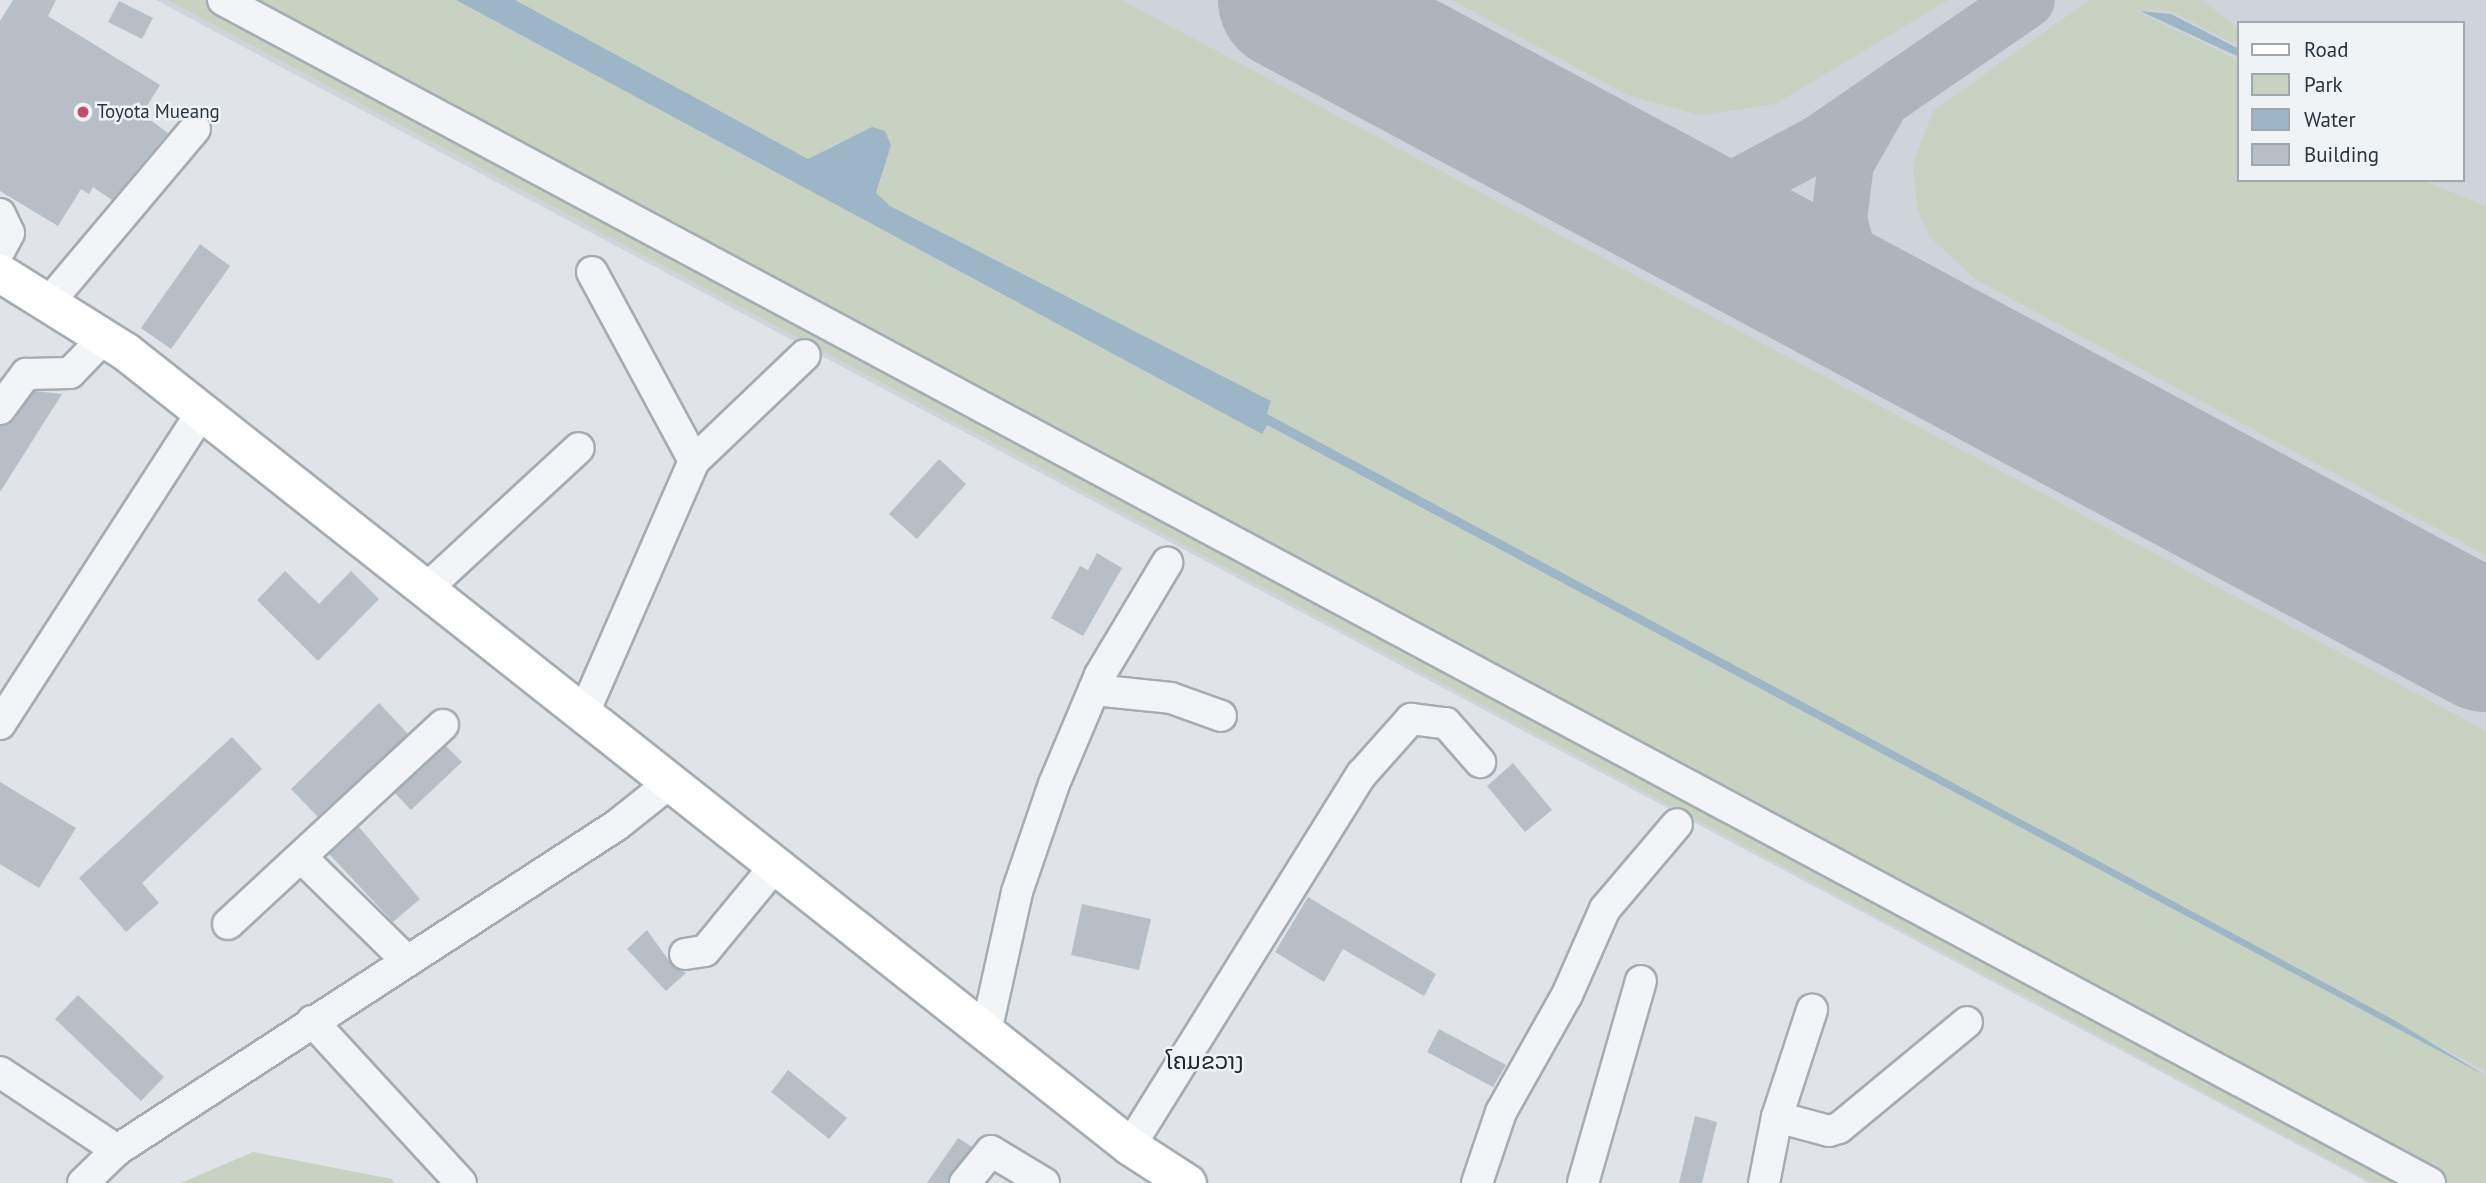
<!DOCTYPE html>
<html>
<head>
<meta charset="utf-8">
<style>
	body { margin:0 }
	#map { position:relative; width:2486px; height:1183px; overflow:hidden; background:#e0e4e8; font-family:"PT Sans","Noto Sans Lao",sans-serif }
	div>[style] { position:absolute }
	.built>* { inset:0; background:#ced4da }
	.green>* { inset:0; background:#c7d2c1 }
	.water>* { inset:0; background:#9cb6c7 }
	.taxiway>* { height:56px; margin:-28px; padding:0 28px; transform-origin:28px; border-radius:28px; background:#adb4bc }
	.runway>* { height:140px; margin:-70px; padding:0 70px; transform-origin:70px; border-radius:70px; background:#adb4bc }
	.building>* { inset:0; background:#b7bec5 }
	.roads { filter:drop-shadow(2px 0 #a5acb2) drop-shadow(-2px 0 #a5acb2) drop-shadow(0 2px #a5acb2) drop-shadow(0 -2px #a5acb2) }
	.minor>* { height:30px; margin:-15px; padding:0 15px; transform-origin:15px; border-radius:15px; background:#f2f4f7 }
	.major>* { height:37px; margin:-18.5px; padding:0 18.5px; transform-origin:18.5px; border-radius:18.5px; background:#fff }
	.dots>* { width:19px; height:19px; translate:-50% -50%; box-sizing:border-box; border:4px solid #eff3f6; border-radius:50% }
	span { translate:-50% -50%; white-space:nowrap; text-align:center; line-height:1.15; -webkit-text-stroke:5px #eff3f6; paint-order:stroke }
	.poi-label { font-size:19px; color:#29343f }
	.left { translate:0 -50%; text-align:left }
	.quarter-label { font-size:23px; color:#1b2530 }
	.legend { position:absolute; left:2237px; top:21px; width:228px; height:161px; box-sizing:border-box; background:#eff3f6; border:2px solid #a0a7ad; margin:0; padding:9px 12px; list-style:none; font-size:21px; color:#29343f }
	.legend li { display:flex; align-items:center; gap:14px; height:35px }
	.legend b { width:35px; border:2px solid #a0a7ad }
</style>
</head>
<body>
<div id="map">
	<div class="built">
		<div style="clip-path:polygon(evenodd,156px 0,2486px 0,2486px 1183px,2369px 1183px,156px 0,2239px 23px,2463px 23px,2463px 180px,2239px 180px,2239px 23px)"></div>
	</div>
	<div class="green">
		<div style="clip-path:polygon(168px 0,456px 0,1261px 433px,1267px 425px,2486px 1076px,2486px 1183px,2374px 1183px)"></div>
		<div style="clip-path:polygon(515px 0,1121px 0,2486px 731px,2486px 1071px,1267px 414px,1271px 401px,890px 206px,876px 194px,883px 177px,839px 141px,809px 160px)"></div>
		<div style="clip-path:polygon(1452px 0,1948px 0,1775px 104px,1700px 115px,1627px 95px)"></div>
		<div style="clip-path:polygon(2090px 0,2202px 0,2239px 29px,2239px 46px,2171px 11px,2135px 10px,2239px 61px,2239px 180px,2422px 180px,2486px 206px,2486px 555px,1975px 279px,1929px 236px,1918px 211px,1913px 165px,1933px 111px)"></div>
		<div style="clip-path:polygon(253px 1152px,392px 1179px,395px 1183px,181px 1183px)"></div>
	</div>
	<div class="water">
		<div style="clip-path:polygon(456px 0,515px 0,808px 159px,872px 127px,885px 131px,891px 145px,876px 193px,890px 206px,1271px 401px,1267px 414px,2394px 1020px,2486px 1076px,1267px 425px,1262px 434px)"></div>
		<div style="clip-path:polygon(2140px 11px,2171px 14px,2239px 49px,2239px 57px)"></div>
	</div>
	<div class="taxiway">
		<div style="left:1878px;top:107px;width:64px;rotate:119.7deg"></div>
		<div style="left:1846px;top:163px;width:56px;rotate:97.1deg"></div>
		<div style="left:1839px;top:219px;width:63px;rotate:75.3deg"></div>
		<div style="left:1855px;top:280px;width:44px;rotate:57deg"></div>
		<div style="left:1687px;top:214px;width:150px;rotate:-28.3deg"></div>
		<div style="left:1819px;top:143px;width:252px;rotate:-34.5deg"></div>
	</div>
	<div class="runway">
		<div style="left:1288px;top:0;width:1359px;rotate:28.19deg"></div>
	</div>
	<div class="building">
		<div style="clip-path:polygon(13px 0,56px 0,48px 16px,160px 85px,142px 114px,168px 133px,112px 200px,93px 187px,89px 194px,81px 189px,58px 226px,0 191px,0 21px)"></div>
		<div style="clip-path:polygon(119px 1px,153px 18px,142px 39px,108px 22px)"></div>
		<div style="clip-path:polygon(200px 244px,230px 266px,171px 349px,141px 328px)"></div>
		<div style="clip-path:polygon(35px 391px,62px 394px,0 492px,0 426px,14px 420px)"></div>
		<div style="clip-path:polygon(939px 459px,966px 484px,917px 539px,889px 514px)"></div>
		<div style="clip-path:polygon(1097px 553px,1122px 568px,1083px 636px,1051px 618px,1080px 566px,1088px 570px)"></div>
		<div style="clip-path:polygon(285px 571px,319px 604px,351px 571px,379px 599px,318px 661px,257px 600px)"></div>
		<div style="clip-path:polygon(379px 703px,408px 734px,318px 817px,291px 789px)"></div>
		<div style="clip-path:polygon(232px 737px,262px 769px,142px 883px,159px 903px,126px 932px,79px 878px)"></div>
		<div style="clip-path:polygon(446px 746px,462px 762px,411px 810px,395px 793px)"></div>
		<div style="clip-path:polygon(1513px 763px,1552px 810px,1525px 832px,1487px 786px)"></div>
		<div style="clip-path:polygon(0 782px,76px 828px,39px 888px,0 864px)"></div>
		<div style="clip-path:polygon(359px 827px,420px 899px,393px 922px,329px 854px)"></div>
		<div style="clip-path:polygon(1308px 897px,1436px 974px,1424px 996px,1343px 949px,1324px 982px,1275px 952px)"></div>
		<div style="clip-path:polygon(1082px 904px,1151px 919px,1139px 970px,1071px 955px)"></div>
		<div style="clip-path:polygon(647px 930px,672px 965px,686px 973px,666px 991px,627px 949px)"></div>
		<div style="clip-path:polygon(78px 995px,164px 1077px,141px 1101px,55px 1019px)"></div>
		<div style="clip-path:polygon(1439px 1029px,1506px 1065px,1493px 1087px,1427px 1052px)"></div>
		<div style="clip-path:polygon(788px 1070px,847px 1118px,829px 1139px,771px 1092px)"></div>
		<div style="clip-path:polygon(1695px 1116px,1717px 1122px,1702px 1183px,1679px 1183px)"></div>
		<div style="clip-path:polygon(958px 1138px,972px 1147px,948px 1183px,927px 1183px)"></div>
	</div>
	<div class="roads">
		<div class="minor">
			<div style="left:223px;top:0;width:2504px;rotate:28.19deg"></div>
			<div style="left:0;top:214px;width:21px;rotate:65deg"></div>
			<div style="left:9px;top:233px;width:19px;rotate:118deg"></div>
			<div style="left:592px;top:272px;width:215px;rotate:61.6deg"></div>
			<div style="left:694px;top:461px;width:153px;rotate:-43.7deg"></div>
			<div style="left:50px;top:301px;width:225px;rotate:-49.9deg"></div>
			<div style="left:0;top:409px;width:44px;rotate:-53.4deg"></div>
			<div style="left:26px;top:374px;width:44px;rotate:-1.3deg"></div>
			<div style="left:70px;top:373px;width:49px;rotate:-45.8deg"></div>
			<div style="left:425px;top:590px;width:209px;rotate:-42.7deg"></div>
			<div style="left:1094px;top:690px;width:77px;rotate:5.9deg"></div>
			<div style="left:1171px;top:698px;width:53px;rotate:19.8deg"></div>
			<div style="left:583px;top:715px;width:277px;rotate:-66.4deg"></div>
			<div style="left:0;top:724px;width:372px;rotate:-57.1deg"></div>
			<div style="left:301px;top:857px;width:146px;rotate:44.4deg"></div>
			<div style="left:228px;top:924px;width:293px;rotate:-42.8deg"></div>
			<div style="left:685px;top:954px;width:20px;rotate:-9deg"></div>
			<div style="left:705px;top:951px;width:112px;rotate:-50.5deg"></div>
			<div style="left:312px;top:1021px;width:220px;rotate:47.4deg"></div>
			<div style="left:986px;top:1032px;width:143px;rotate:-77.5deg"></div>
			<div style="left:1017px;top:892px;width:114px;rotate:-71.1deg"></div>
			<div style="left:1054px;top:784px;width:118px;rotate:-67.1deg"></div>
			<div style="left:1100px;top:675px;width:131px;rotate:-59.1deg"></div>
			<div style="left:0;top:1072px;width:141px;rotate:33.7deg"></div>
			<div style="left:1777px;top:1117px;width:54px;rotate:15.1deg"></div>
			<div style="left:1829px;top:1131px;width:10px;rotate:-17deg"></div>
			<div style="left:1839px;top:1128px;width:166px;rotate:-39.6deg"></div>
			<div style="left:1130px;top:1146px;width:438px;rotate:-58.1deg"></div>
			<div style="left:1362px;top:774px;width:74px;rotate:-48.3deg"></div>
			<div style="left:1411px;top:719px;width:35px;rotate:7deg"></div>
			<div style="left:1446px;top:723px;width:52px;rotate:48.9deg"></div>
			<div style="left:83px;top:1183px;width:47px;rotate:-44.1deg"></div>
			<div style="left:117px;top:1150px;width:596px;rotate:-33.02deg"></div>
			<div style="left:617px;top:825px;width:69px;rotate:-38.5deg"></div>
			<div style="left:965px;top:1183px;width:41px;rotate:-50.9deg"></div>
			<div style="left:991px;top:1151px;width:62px;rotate:31.1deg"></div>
			<div style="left:1477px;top:1183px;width:75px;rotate:-71.3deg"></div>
			<div style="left:1501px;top:1112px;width:134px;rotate:-60.6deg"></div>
			<div style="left:1567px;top:995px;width:94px;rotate:-66.2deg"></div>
			<div style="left:1605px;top:909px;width:111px;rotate:-49.7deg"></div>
			<div style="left:1583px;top:1183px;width:210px;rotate:-74deg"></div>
			<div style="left:1764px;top:1183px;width:67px;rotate:-78.9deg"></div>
			<div style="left:1777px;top:1117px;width:113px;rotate:-71.9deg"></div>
		</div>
		<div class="major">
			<div style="left:0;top:273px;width:147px;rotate:32deg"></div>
			<div style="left:125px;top:351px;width:1281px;rotate:38.35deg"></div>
			<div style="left:1130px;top:1146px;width:68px;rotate:33deg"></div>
		</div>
	</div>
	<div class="dots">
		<div style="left:83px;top:112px;background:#c9496b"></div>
	</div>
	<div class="poi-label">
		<span class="left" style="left:97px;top:112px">Toyota Mueang</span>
	</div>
	<div class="quarter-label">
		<span style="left:1205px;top:1061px">ໂຄມຂວາງ</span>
	</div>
	<ul class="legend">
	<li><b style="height:9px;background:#fff"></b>Road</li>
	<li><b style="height:19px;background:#c7d2c1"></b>Park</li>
	<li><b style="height:19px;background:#9cb6c7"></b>Water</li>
	<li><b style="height:19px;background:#b7bec5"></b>Building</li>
	</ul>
</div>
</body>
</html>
